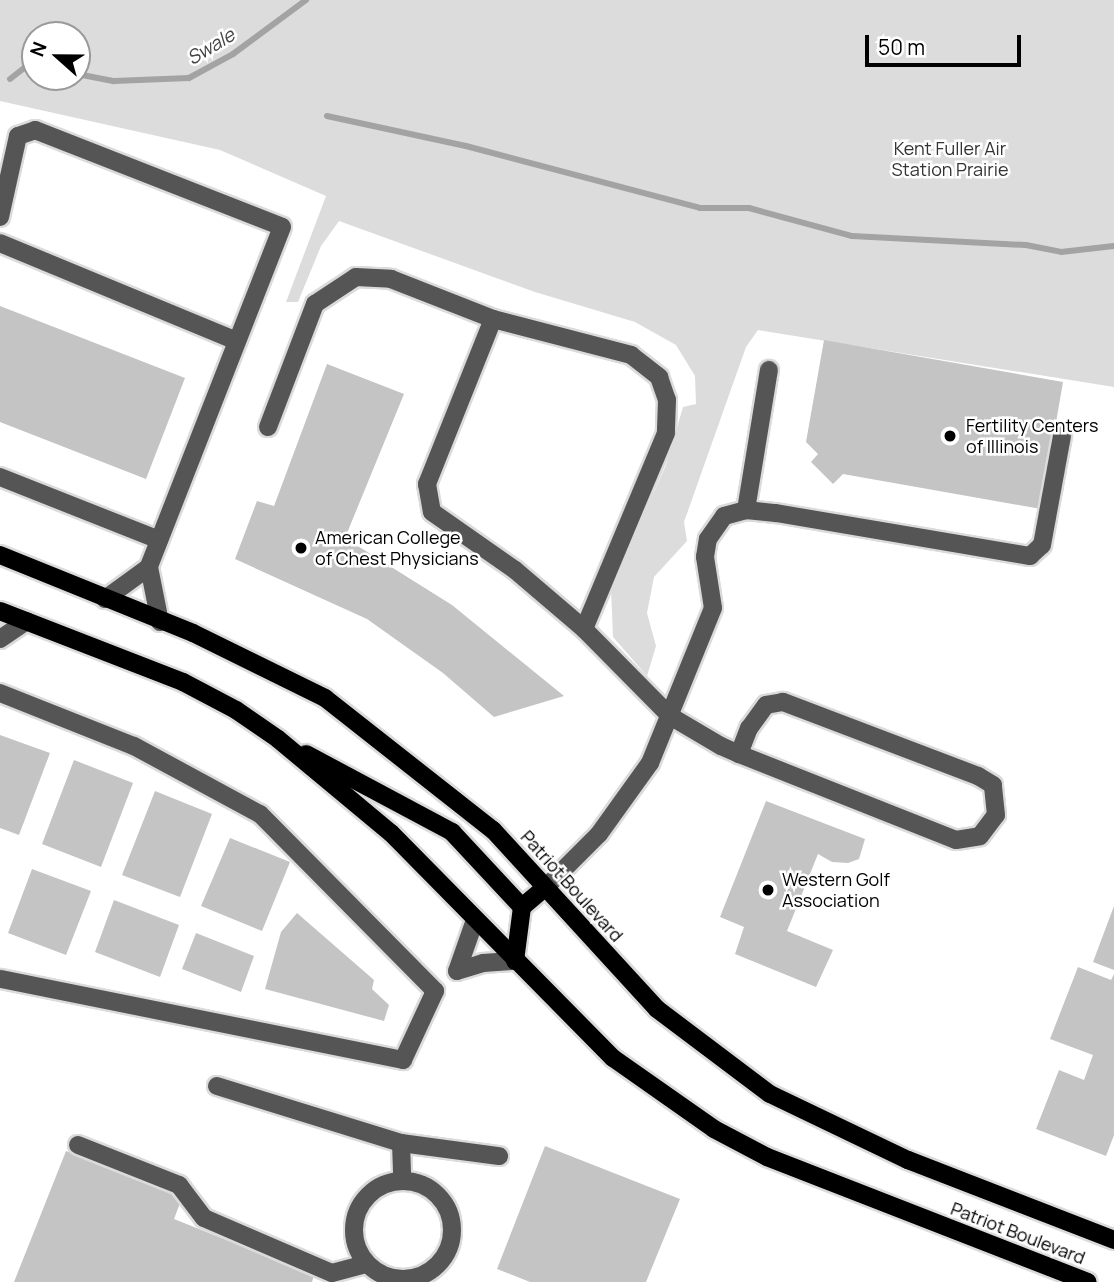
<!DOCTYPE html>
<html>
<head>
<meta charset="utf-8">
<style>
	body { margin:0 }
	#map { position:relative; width:1114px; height:1282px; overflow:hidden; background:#fff; font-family:Manrope,sans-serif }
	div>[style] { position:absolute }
	.green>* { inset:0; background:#dcdcdc }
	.stream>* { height:6px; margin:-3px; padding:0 3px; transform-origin:3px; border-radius:3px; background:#a3a3a3 }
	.building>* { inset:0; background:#c4c4c4 }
	.roads { filter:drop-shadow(2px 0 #dbdbdb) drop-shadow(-2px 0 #dbdbdb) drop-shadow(0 2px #dbdbdb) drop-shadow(0 -2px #dbdbdb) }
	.minor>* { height:18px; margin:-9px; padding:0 9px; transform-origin:9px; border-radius:9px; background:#555 }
	.minor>.ring { margin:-9px; padding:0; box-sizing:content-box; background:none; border:18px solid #555; border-radius:50% }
	.major>* { height:18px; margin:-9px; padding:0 9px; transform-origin:9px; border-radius:9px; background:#000 }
	.dots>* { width:19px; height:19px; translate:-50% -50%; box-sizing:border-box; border:4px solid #fff; border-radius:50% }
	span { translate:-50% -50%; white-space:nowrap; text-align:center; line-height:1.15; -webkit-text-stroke:5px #fff; paint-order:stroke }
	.park-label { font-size:18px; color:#333 }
	.poi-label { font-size:18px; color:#000 }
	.left { translate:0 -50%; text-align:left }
	.street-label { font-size:18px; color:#000 }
	.water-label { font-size:19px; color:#444; font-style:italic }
	.north { position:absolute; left:21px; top:21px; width:70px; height:70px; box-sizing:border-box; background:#fff; border:2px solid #999; border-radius:50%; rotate:291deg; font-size:19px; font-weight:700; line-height:28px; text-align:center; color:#000 }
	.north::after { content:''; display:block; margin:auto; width:24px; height:32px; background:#000; clip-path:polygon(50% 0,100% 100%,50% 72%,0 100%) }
	.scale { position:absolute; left:865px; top:35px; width:156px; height:32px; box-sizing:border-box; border:4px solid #000; border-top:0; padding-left:9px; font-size:21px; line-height:24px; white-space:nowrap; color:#000; -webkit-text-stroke:5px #fff; paint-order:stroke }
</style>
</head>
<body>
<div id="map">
	<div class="green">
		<div style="clip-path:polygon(evenodd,0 0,1114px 0,1114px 387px,758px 330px,746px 347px,684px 522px,687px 541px,654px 577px,647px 613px,656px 646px,647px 676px,613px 637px,611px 589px,666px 465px,683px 407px,696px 404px,695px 376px,676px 345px,635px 322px,535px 292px,339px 221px,321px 246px,298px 302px,286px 302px,326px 196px,220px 150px,0 101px,0 0,35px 35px,77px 35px,77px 77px,35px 77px,35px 35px)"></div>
	</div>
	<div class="stream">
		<div style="left:77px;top:74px;width:38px;rotate:11deg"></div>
		<div style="left:114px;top:81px;width:75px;rotate:-2.3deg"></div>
		<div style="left:189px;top:78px;width:50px;rotate:-28.6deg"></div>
		<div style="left:233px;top:54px;width:91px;rotate:-36.5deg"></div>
		<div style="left:10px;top:79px;width:23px;rotate:-38deg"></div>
		<div style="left:28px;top:65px;width:7px;rotate:8deg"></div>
		<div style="left:327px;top:116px;width:142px;rotate:12.2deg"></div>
		<div style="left:466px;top:146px;width:242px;rotate:14.8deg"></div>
		<div style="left:700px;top:208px;width:49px"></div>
		<div style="left:749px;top:208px;width:107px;rotate:15.2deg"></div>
		<div style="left:852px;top:236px;width:174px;rotate:3deg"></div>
		<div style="left:1026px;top:245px;width:36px;rotate:11deg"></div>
		<div style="left:1061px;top:252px;width:53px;rotate:-6.5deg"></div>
	</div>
	<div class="building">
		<div style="clip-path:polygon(0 306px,185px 378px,146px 479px,0 422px)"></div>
		<div style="clip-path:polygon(824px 340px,1063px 382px,1041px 509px,843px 474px,833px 484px,811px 462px,818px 454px,806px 442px)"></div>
		<div style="clip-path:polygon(327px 364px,404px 394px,345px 538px,452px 605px,564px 696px,494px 717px,443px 673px,367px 619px,235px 559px,257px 501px,274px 506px)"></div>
		<div style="clip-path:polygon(0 735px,50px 753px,19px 835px,0 828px)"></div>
		<div style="clip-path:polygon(74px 760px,133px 783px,101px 867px,42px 844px)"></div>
		<div style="clip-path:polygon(155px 791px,212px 814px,180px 897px,122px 875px)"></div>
		<div style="clip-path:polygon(766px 801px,865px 839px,859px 859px,848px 863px,832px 862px,818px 854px,787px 931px,833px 950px,816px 987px,735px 954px,744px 927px,720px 917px)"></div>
		<div style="clip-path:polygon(230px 838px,290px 862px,262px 931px,201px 906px)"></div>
		<div style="clip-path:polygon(32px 869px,91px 891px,66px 955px,8px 933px)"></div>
		<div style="clip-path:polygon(114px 900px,179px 925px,160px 977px,95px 952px)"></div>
		<div style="clip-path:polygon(1114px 906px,1114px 970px,1093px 962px)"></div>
		<div style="clip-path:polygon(297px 913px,374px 980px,372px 989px,389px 1005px,384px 1021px,265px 989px,281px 932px)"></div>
		<div style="clip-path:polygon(196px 933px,254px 956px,241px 992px,182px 969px)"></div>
		<div style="clip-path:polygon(1078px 967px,1111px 980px,1114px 974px,1114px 1135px,1106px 1156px,1036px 1129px,1059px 1070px,1084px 1080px,1093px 1055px,1050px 1039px)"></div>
		<div style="clip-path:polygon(545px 1146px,680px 1199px,646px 1282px,530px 1282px,497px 1269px)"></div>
		<div style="clip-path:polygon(66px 1151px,182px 1198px,174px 1219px,314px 1275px,312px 1282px,14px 1282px)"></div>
	</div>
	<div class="roads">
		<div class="minor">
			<div style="left:0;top:217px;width:83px;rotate:-77.5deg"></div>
			<div style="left:18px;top:136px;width:18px;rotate:-19deg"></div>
			<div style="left:35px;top:130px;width:265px;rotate:21.4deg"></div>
			<div style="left:282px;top:227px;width:365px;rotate:111.4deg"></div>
			<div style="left:0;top:243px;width:256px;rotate:22.5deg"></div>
			<div style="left:493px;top:319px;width:143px;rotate:14.6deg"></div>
			<div style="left:631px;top:355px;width:36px;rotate:38deg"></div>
			<div style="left:659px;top:377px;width:24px;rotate:71deg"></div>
			<div style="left:667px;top:400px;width:33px;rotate:92deg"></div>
			<div style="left:666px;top:433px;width:212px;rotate:112.7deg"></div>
			<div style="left:268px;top:427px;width:132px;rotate:-69.1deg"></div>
			<div style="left:315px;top:304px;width:49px;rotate:-33.4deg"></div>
			<div style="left:356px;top:277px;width:35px;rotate:3deg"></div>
			<div style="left:391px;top:279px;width:110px;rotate:21.4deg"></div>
			<div style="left:493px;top:319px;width:178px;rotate:111.8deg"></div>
			<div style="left:427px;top:484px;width:28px;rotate:80deg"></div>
			<div style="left:432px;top:512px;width:101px;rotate:34.9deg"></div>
			<div style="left:515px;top:570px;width:91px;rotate:40.5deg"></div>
			<div style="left:584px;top:629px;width:122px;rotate:45.3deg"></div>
			<div style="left:670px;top:716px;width:59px;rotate:30.5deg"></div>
			<div style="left:721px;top:746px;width:20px;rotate:24deg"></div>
			<div style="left:739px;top:754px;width:233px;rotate:21.6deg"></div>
			<div style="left:956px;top:840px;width:24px;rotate:-9deg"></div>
			<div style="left:980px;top:836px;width:26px;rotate:-53deg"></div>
			<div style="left:996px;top:815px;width:30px;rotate:-96deg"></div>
			<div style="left:993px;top:785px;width:17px;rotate:-149deg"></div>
			<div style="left:978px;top:776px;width:209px;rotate:-159.2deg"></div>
			<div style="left:783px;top:702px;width:17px;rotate:170deg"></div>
			<div style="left:766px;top:705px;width:29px;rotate:126deg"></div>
			<div style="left:749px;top:728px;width:28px;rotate:111deg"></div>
			<div style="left:0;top:477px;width:171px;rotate:21.6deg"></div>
			<div style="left:746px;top:510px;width:142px;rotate:-80.7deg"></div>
			<div style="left:105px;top:599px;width:54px;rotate:-36deg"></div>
			<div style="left:149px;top:567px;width:56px;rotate:78.7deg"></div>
			<div style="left:0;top:639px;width:32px;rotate:-34deg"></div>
			<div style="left:0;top:693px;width:144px;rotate:21.6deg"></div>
			<div style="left:134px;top:746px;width:143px;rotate:28.4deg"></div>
			<div style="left:260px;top:814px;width:249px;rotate:45.3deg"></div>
			<div style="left:435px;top:991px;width:76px;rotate:114.9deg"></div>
			<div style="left:403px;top:1060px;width:411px;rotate:-168.6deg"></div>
			<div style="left:545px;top:888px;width:76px;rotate:-45deg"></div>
			<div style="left:599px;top:834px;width:87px;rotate:-54.3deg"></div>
			<div style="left:650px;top:763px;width:167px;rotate:-67.9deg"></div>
			<div style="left:713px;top:608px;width:52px;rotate:-98.9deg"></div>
			<div style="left:705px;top:557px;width:18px;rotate:-81deg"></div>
			<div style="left:708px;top:539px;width:28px;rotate:-55deg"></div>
			<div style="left:724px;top:516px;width:23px;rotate:-15deg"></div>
			<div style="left:746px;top:510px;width:30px;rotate:6deg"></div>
			<div style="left:776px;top:513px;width:258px;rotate:9.6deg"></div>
			<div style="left:1030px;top:556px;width:16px;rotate:-43deg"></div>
			<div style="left:1042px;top:545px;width:111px;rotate:-79.6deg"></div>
			<div style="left:475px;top:920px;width:54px;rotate:109.4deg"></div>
			<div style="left:457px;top:971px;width:27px;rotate:-17deg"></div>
			<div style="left:483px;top:963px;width:32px;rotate:-4deg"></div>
			<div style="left:217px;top:1086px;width:193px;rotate:17.2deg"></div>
			<div style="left:401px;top:1143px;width:37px;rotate:88deg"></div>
			<div style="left:401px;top:1143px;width:99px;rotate:7.6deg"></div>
			<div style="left:78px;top:1145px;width:109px;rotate:21.6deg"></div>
			<div style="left:179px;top:1185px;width:41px;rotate:52.9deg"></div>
			<div style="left:204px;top:1218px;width:139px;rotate:23.3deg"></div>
			<div style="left:332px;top:1273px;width:35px;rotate:-15deg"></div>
			<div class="ring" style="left:354px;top:1181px;width:80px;height:80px"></div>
		</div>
		<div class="major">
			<div style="left:0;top:555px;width:208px;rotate:22deg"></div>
			<div style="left:193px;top:633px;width:147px;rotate:26.2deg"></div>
			<div style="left:325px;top:698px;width:214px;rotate:38.2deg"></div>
			<div style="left:493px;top:830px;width:243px;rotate:47.5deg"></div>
			<div style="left:657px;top:1009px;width:141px;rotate:37deg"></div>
			<div style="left:770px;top:1094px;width:153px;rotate:25.6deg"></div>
			<div style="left:908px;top:1160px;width:221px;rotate:21.2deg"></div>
			<div style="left:0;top:611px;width:196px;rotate:21.2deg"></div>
			<div style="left:183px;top:682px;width:60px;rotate:27.8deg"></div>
			<div style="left:236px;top:710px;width:51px;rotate:34.6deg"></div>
			<div style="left:278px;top:739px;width:147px;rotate:39.8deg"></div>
			<div style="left:391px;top:833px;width:316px;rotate:45.4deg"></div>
			<div style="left:613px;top:1058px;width:123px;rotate:35.1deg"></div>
			<div style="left:714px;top:1129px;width:60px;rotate:27.8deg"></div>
			<div style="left:767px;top:1157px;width:344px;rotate:21.3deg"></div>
			<div style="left:306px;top:754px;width:166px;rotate:28.1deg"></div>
			<div style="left:452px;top:832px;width:103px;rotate:47deg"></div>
			<div style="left:515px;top:961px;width:54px;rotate:-82.6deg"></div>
			<div style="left:522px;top:907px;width:30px;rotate:-40deg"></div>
		</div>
	</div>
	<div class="dots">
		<div style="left:950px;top:436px;background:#000"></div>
		<div style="left:301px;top:548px;background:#000"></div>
		<div style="left:768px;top:890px;background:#000"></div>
	</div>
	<div class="park-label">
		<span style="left:950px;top:159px">Kent Fuller Air<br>Station Prairie</span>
	</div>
	<div class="poi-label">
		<span class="left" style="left:966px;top:436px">Fertility Centers<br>of Illinois</span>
		<span class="left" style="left:315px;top:548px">American College<br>of Chest Physicians</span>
		<span class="left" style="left:782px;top:890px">Western Golf<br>Association</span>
	</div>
	<div class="street-label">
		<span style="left:572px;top:886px;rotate:48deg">Patriot Boulevard</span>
		<span style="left:1018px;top:1233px;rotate:21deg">Patriot Boulevard</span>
	</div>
	<div class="water-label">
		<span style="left:211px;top:47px;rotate:-31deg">Swale</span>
	</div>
	<div class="north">N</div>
	<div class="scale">50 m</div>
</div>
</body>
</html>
